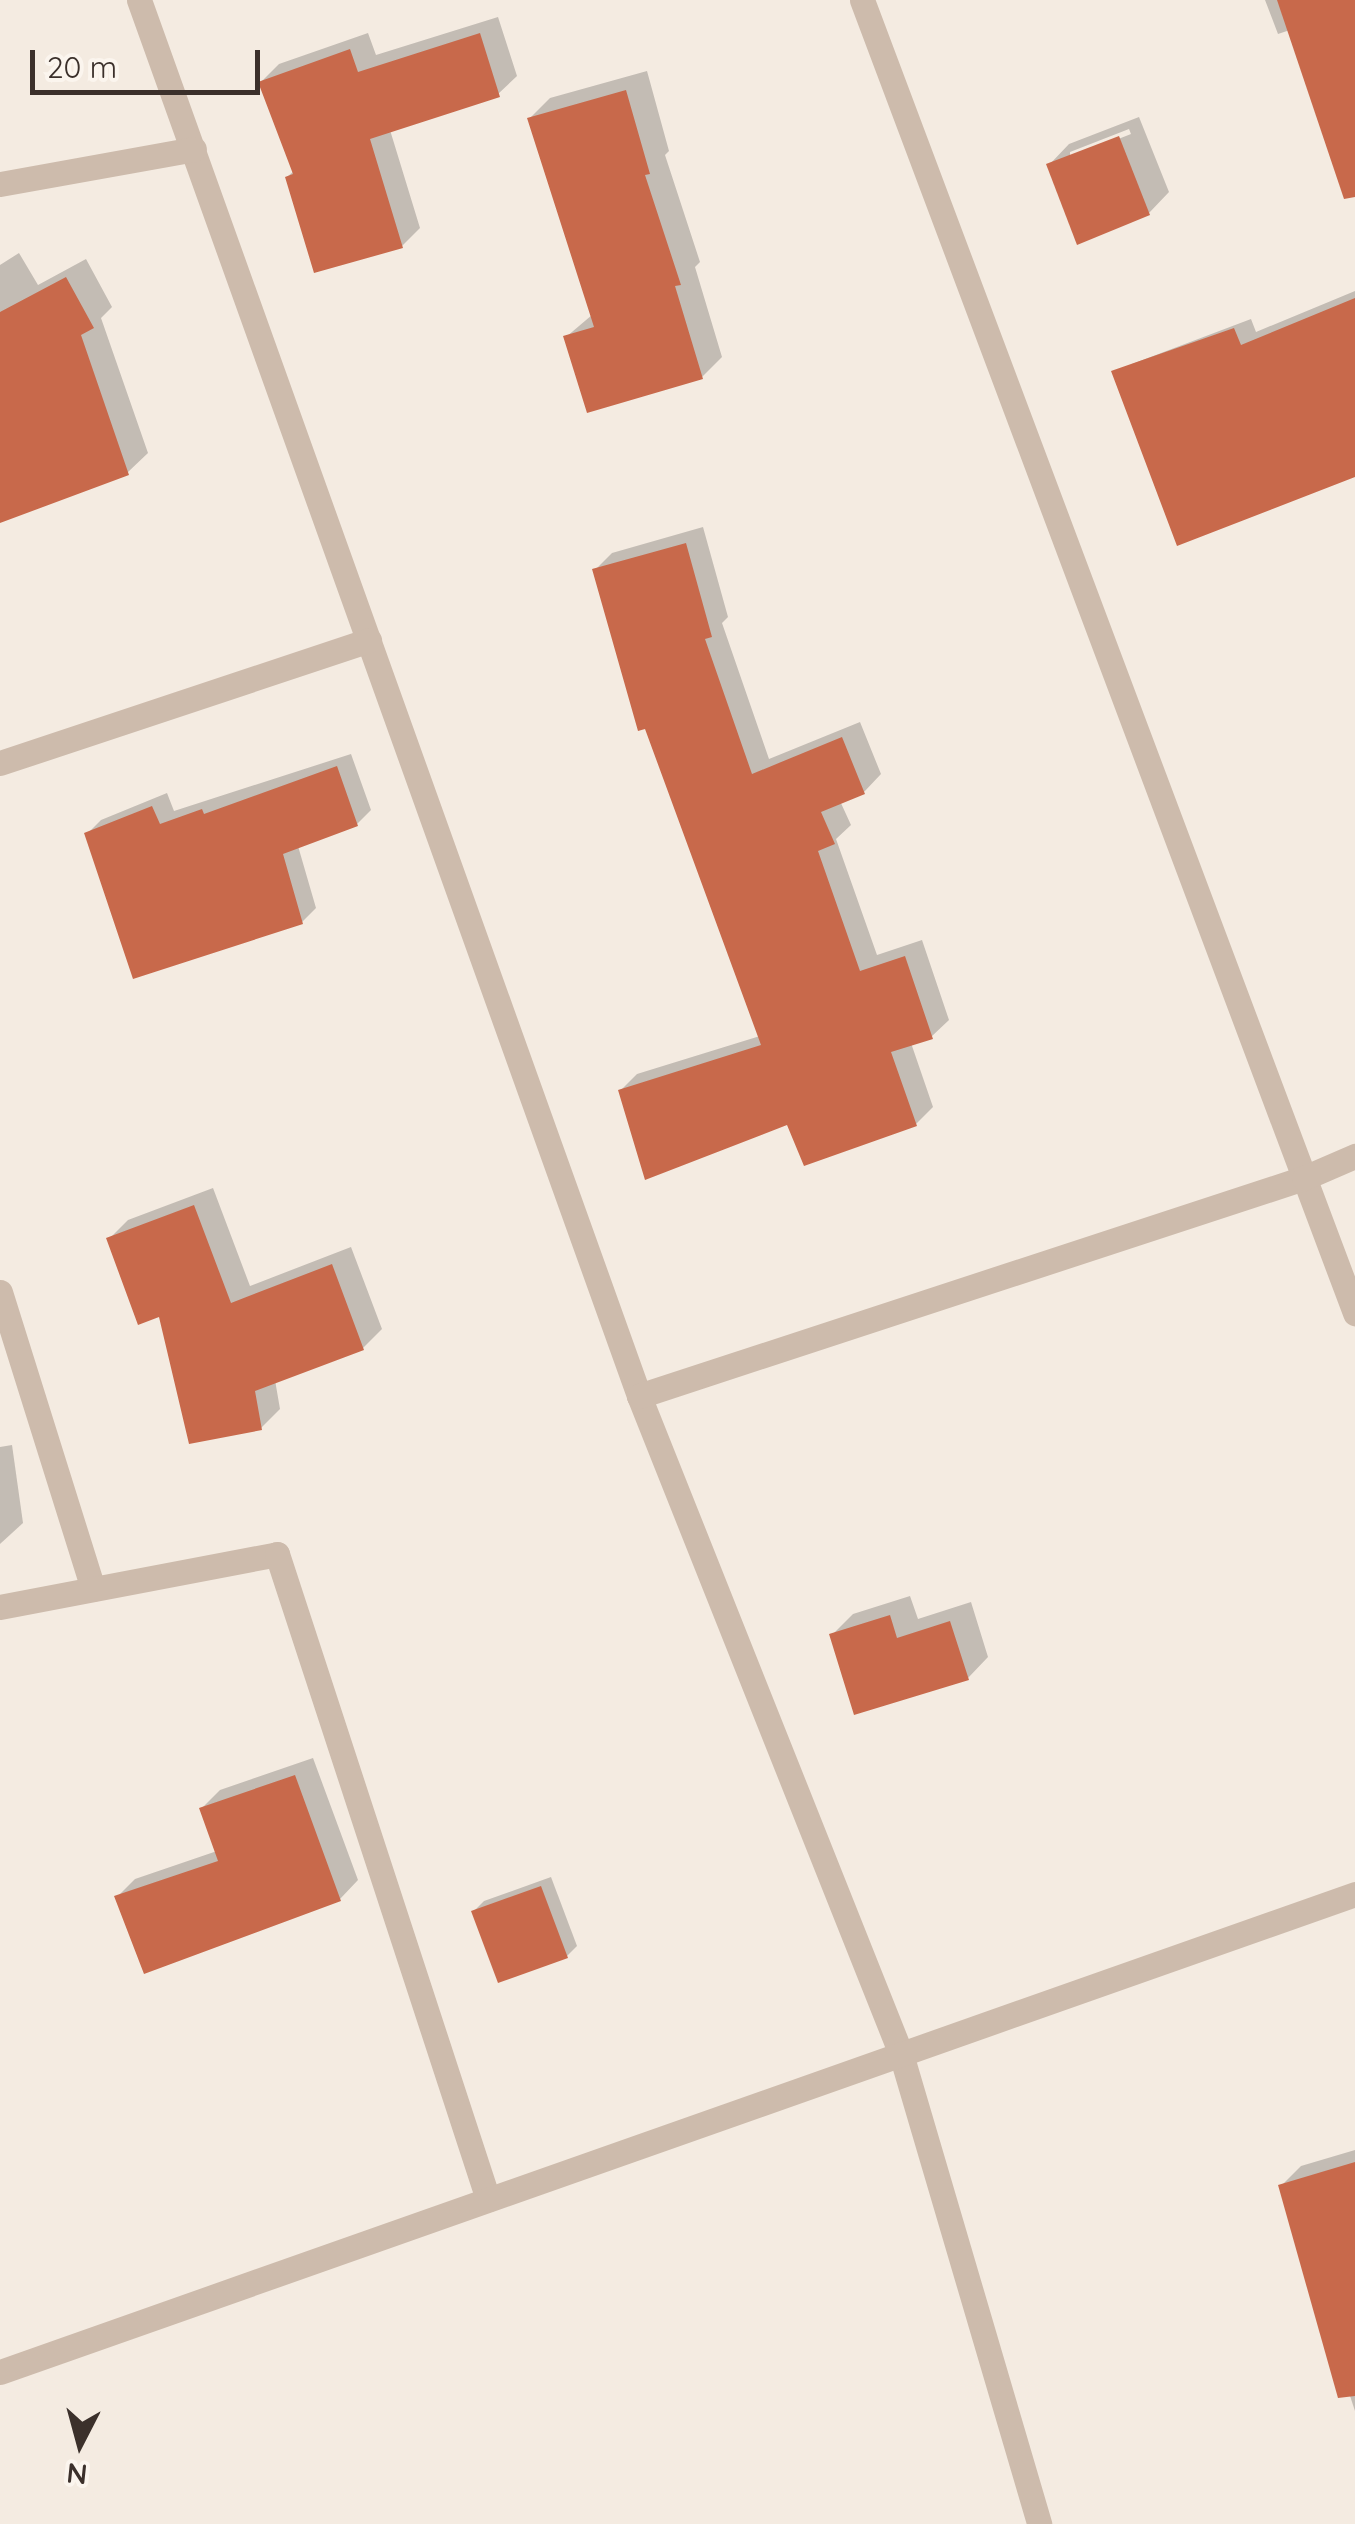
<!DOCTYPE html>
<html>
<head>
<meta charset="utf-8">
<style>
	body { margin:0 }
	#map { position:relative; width:1355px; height:2524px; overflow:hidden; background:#f4ebe1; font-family:Quicksand,sans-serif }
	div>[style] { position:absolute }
	.shadow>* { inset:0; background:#0003 }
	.building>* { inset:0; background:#c8694b }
	.minor>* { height:25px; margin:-12.5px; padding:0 12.5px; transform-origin:12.5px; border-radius:12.5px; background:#cdbbac }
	span { translate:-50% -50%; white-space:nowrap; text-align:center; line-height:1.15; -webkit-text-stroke:8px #fbf5ee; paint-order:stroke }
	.north { position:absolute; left:30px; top:2394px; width:100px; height:100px; -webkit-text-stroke:8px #fbf5ee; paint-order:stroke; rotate:186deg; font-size:28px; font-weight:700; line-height:40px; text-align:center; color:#3b302b }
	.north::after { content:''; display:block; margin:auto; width:35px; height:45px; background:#3b302b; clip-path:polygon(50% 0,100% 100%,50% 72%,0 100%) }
	.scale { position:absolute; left:30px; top:50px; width:230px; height:45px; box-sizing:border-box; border:5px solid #3b302b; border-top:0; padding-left:12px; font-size:30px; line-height:35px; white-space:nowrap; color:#3b302b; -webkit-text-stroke:8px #fbf5ee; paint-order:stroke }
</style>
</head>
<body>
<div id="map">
	<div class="shadow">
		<div style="clip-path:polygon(1265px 0,1355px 0,1355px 163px,1290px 30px,1278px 34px)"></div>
		<div style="clip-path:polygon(498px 17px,517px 76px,498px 94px,390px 130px,420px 228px,402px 246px,287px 177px,294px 171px,261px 82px,279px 64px,368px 33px,376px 55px)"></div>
		<div style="clip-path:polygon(647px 71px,669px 151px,665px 155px,700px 262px,695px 267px,722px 357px,702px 377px,566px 337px,592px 315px,529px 119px,550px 98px)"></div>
		<div style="clip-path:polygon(evenodd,1139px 117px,1169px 192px,1149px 213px,1049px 165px,1069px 144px,1139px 117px,1129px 129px,1131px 134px,1070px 158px,1070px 152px,1129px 129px)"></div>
		<div style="clip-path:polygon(19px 253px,38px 285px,86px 259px,112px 307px,101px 318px,148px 453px,128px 472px,0 508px,0 265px)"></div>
		<div style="clip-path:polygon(1355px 291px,1355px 476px,1132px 364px,1251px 319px,1256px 332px)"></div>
		<div style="clip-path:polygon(703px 527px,728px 617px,722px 623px,769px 759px,860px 722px,881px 774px,864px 792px,840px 801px,851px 825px,836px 839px,877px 955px,922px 940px,949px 1020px,931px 1037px,911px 1043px,933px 1107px,916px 1124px,788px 1122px,620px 1091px,637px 1074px,760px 1036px,595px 570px,612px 553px)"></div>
		<div style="clip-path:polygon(351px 754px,371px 810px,357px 824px,298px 846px,316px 908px,302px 922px,87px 834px,101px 820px,167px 793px,174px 811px)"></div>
		<div style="clip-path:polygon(213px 1188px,250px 1286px,351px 1247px,382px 1329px,363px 1348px,275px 1380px,280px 1409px,261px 1428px,161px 1313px,109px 1239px,128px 1220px)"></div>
		<div style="clip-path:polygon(12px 1445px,23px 1523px,0 1544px,0 1447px)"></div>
		<div style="clip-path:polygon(910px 1596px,918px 1619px,971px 1602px,988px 1657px,968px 1678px,832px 1635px,853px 1614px)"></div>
		<div style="clip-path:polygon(313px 1758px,358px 1880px,340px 1899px,117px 1897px,135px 1879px,217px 1851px,202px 1808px,220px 1790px)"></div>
		<div style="clip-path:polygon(551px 1877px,577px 1946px,567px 1956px,474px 1911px,484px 1901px)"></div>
		<div style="clip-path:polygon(1355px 2150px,1355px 2411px,1281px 2186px,1301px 2166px)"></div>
	</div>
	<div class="building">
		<div style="clip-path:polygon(1277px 0,1355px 0,1355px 197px,1344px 199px)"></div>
		<div style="clip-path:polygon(480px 33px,500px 97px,370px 139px,403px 248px,314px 273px,285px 177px,293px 174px,258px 82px,350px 49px,358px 72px)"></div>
		<div style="clip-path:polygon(626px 90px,650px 174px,645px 175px,681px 285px,675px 286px,703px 379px,587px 413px,563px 336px,594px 327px,527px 118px)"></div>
		<div style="clip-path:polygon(1119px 136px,1150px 215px,1077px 245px,1046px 164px)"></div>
		<div style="clip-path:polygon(66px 277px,94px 328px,81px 335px,129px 475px,0 523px,0 312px)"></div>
		<div style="clip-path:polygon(1355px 298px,1355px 477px,1177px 546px,1111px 371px,1234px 328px,1241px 345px)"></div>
		<div style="clip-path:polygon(686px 543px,712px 637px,705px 639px,752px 774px,842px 737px,865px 794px,821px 812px,835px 844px,818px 851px,860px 971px,905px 956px,933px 1039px,891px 1052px,917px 1126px,804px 1166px,787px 1125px,645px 1180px,618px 1090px,761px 1045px,645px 729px,638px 731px,592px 569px)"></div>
		<div style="clip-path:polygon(337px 766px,358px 826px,283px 854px,303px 924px,133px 979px,84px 833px,152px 806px,160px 824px,202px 809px,204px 814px)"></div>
		<div style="clip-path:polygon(194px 1205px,231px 1303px,332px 1264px,364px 1350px,255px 1391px,262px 1430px,189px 1444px,159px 1317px,138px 1325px,106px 1238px)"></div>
		<div style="clip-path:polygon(890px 1615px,897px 1638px,950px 1621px,969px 1680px,854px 1715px,829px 1634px)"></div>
		<div style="clip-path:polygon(295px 1775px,341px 1901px,144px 1974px,114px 1896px,218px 1861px,199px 1808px)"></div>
		<div style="clip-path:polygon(541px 1886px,568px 1958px,498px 1983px,471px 1911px)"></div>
		<div style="clip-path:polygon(1355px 2162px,1355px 2396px,1338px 2398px,1278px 2185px)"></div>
	</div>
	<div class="minor">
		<div style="left:139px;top:0;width:1483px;rotate:70.29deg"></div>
		<div style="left:639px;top:1396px;width:708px;rotate:68.29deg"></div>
		<div style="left:901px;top:2054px;width:490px;rotate:73.6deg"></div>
		<div style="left:862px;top:0;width:1403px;rotate:69.42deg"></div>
		<div style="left:0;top:184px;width:197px;rotate:-10.2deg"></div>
		<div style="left:0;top:763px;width:389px;rotate:-18.4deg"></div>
		<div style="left:0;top:1292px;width:311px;rotate:72.6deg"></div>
		<div style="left:639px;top:1396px;width:700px;rotate:-18.15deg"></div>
		<div style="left:1304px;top:1178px;width:56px;rotate:-23.3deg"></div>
		<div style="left:0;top:1607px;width:282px;rotate:-10.8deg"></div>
		<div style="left:277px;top:1554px;width:679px;rotate:71.89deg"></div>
		<div style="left:0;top:2372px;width:1437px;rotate:-19.43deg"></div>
	</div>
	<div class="north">N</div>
	<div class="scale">20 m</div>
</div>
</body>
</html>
